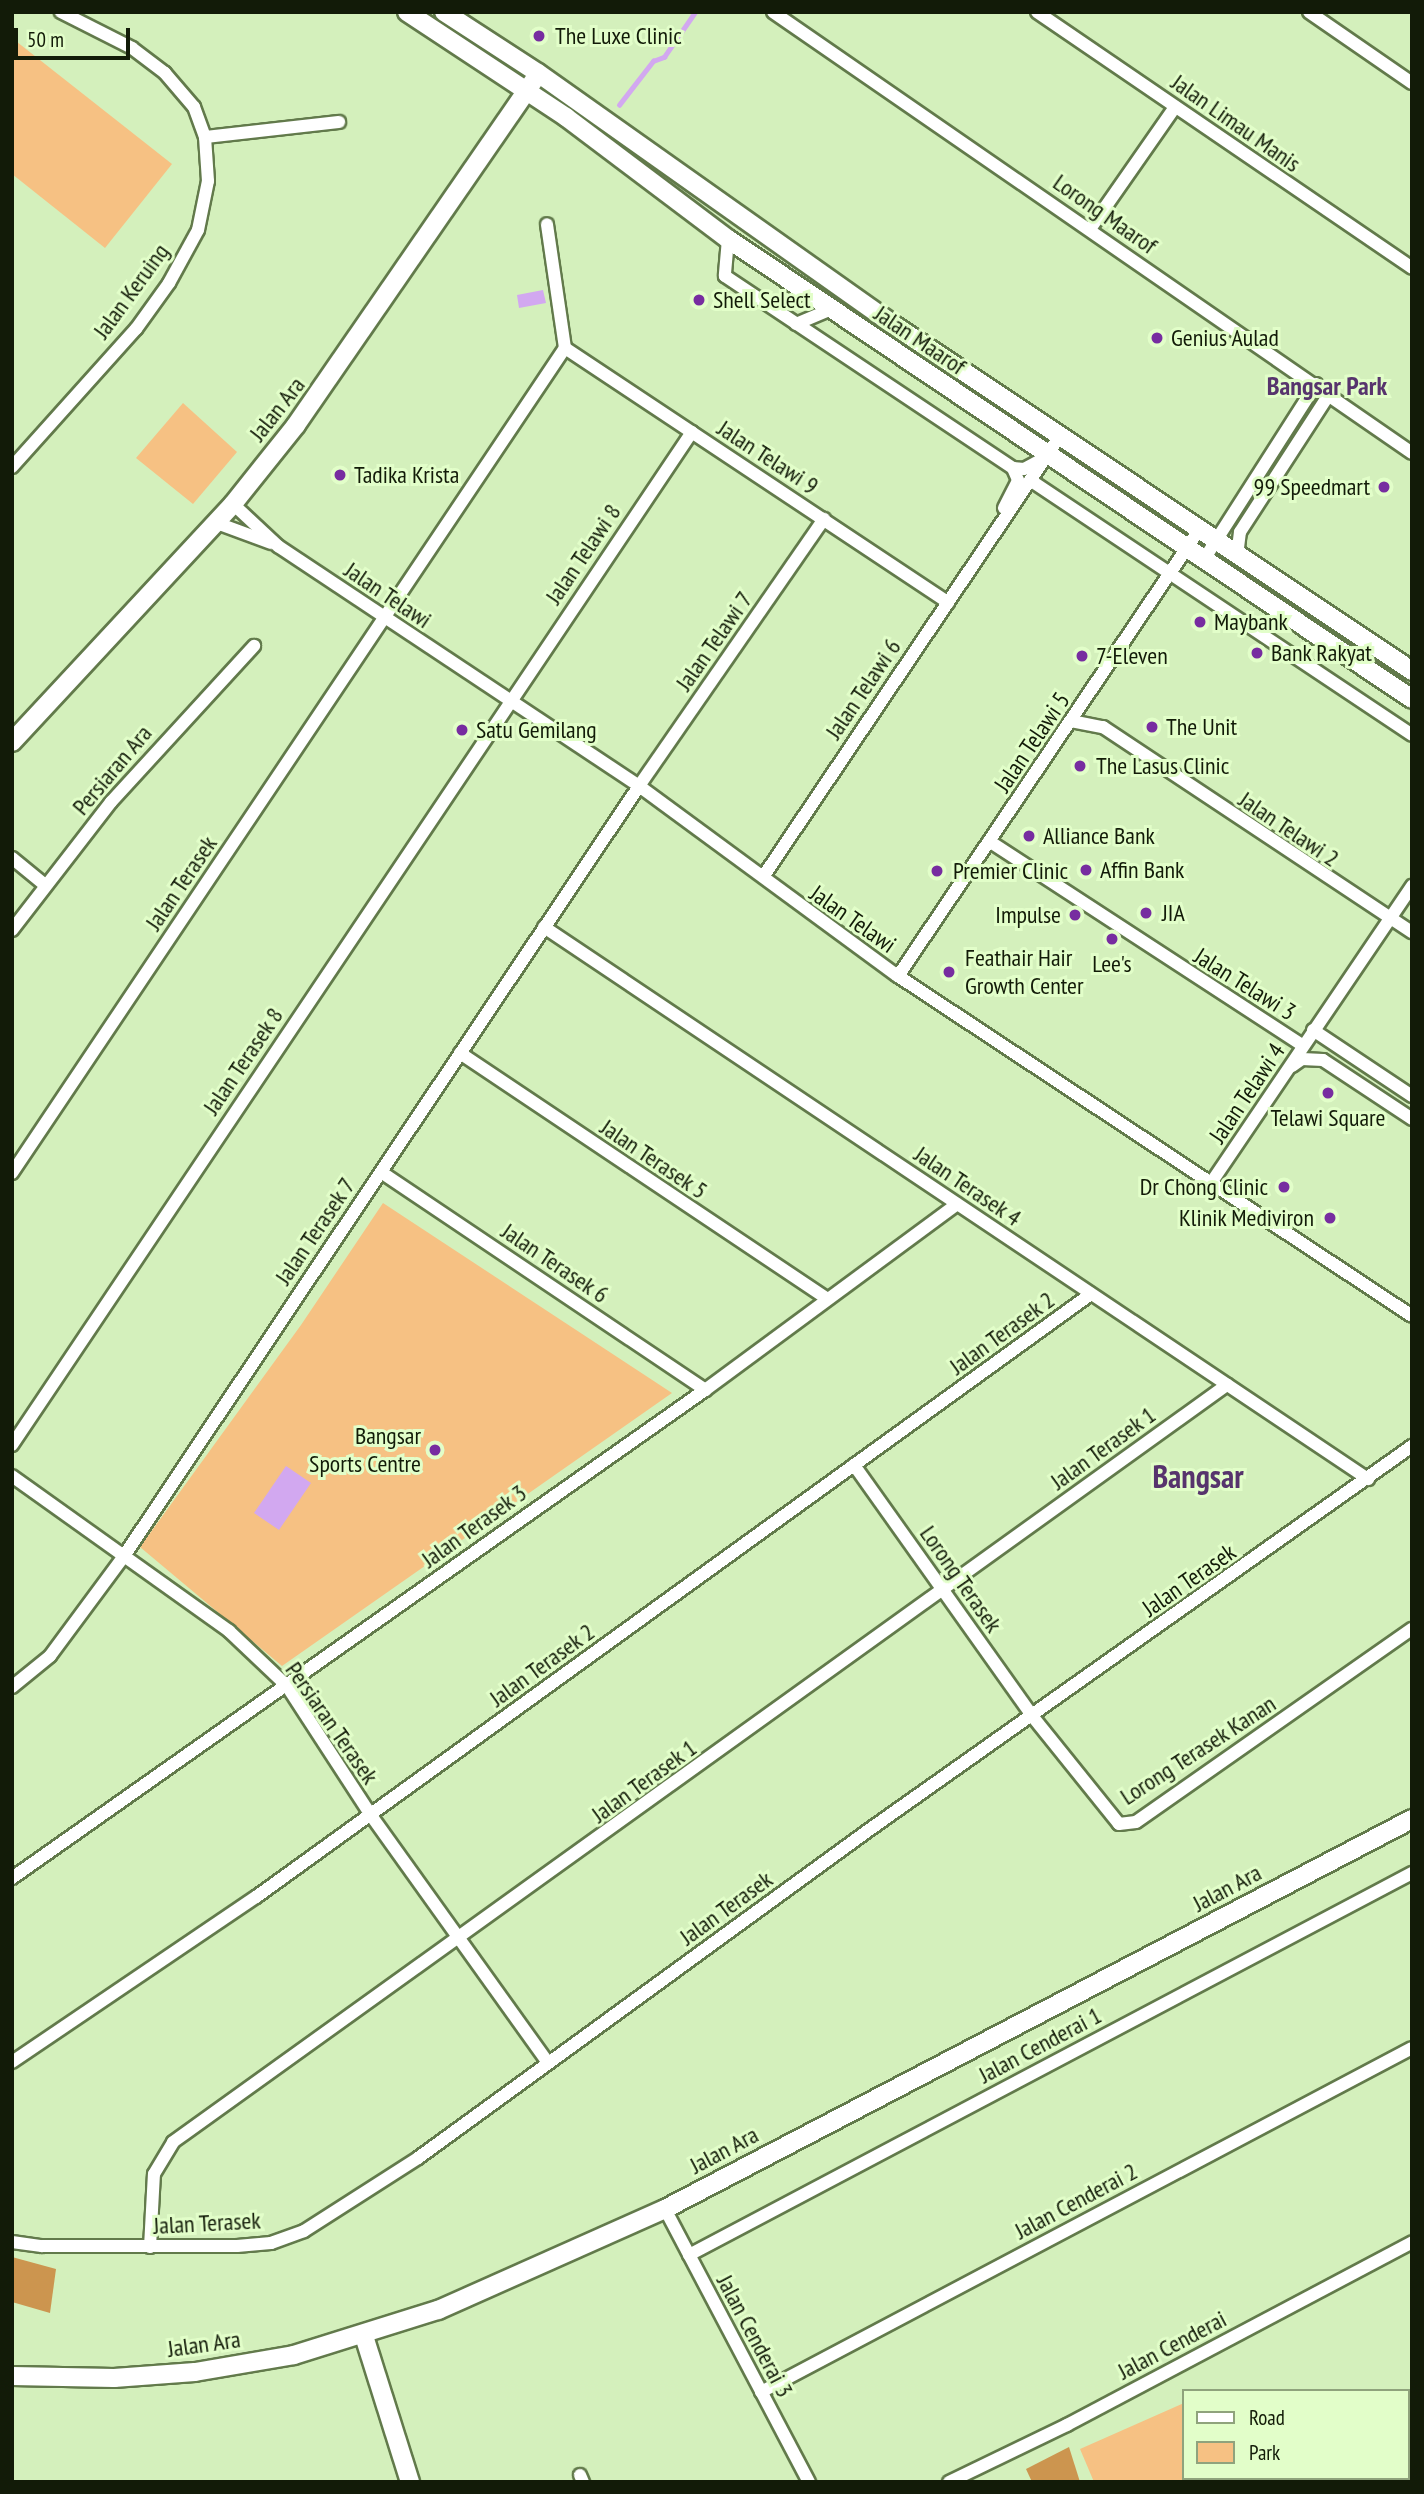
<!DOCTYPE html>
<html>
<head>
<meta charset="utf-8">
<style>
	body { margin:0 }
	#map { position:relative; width:1424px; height:2494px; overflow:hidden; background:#d4f0bc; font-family:"PT Sans Narrow",sans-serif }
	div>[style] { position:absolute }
	.green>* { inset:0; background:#f6c183 }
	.forest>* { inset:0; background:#cc954f }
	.water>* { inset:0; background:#d2a8f0 }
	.stream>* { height:4.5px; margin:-2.25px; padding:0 2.25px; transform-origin:2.25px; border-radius:2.25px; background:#d2a8f0 }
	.roads { filter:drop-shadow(2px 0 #627a4b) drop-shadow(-2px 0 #627a4b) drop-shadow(0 2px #627a4b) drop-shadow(0 -2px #627a4b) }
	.street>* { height:12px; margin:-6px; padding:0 6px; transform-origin:6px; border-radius:6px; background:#fff }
	.secondary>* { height:18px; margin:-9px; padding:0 9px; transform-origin:9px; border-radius:9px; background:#fff }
	.dots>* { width:19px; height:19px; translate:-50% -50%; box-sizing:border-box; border:4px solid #e2fec9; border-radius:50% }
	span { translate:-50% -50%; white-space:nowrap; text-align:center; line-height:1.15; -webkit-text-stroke:6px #e2fec9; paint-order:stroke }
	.poi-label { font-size:24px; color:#121b08 }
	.left { translate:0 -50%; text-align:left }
	.right { translate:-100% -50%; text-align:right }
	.street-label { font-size:24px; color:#121b08 }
	.neighbourhood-label { font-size:26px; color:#57346d; font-weight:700 }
	.district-label { font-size:32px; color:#57346d; font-weight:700 }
	.frame { position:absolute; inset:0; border:14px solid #121b08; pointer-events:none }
	.legend { position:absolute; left:1182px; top:2389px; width:228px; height:91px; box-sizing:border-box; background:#e2fec9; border:2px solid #8fa37c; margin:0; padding:9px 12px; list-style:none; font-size:21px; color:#121b08 }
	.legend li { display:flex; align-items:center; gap:14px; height:35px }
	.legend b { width:35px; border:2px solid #8fa37c }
	.scale { position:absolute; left:14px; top:28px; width:116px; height:32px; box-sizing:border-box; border:4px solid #121b08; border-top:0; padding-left:9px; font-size:21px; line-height:24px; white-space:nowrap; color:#121b08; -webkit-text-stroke:5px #e2fec9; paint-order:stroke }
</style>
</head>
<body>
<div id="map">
	<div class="green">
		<div style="clip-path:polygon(12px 38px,172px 164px,105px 248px,12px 174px)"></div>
		<div style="clip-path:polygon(183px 403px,237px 452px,193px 504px,136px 458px)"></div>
		<div style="clip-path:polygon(383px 1203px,672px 1393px,282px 1666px,140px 1547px,301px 1325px)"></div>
		<div style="clip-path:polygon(1184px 2403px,1184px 2478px,1266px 2478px,1094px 2482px,1080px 2449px)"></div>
	</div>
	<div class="forest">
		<div style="clip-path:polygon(12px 2257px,56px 2269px,50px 2313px,12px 2302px)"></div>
		<div style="clip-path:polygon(1069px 2447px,1080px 2482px,1032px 2482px,1026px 2469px)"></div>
	</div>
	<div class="water">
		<div style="clip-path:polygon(543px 290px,546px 303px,519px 308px,517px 295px)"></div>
		<div style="clip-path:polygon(286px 1466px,311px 1483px,279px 1530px,254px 1513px)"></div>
	</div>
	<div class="stream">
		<div style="left:619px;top:105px;width:56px;rotate:-52.3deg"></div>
		<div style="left:653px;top:61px;width:12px;rotate:-20deg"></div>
		<div style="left:664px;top:57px;width:55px;rotate:-55.4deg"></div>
	</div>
	<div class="roads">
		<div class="street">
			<div style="left:773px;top:12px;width:776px;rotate:34.61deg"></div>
			<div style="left:1037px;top:12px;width:454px;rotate:34.3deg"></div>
			<div style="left:1309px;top:12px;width:125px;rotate:34.6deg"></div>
			<div style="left:205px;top:137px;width:135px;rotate:-6.4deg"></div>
			<div style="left:1090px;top:229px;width:149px;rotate:-55.1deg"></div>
			<div style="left:728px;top:239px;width:37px;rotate:95deg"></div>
			<div style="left:725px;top:276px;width:346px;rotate:33.7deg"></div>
			<div style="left:1013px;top:468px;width:11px;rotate:5deg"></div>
			<div style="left:1024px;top:469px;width:19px;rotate:-28deg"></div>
			<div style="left:796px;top:324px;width:38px;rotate:-23deg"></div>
			<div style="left:565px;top:348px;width:460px;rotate:33.6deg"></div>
			<div style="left:12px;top:467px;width:186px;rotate:-48.1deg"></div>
			<div style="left:136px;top:329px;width:57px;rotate:-54.3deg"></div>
			<div style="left:169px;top:283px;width:60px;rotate:-61.3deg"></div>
			<div style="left:198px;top:230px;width:50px;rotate:-78.5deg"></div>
			<div style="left:208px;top:181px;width:44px;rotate:-93.9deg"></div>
			<div style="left:205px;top:137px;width:32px;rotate:-110deg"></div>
			<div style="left:194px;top:107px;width:45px;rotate:-130.5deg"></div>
			<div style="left:165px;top:73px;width:41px;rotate:-142.9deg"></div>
			<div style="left:132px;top:48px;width:80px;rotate:-153.1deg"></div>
			<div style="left:1030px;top:480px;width:459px;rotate:33.7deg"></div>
			<div style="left:233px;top:504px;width:62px;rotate:43deg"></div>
			<div style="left:278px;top:546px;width:433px;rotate:33.6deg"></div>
			<div style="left:639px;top:786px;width:321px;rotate:36.3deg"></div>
			<div style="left:898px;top:976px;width:616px;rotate:33.48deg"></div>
			<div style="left:1004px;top:508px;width:31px;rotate:-63deg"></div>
			<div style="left:1018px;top:480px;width:13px;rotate:-113deg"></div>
			<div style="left:214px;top:522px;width:61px;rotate:20.2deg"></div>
			<div style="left:1237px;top:556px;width:24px;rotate:-83deg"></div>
			<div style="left:1240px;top:532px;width:166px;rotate:-57.1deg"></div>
			<div style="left:1203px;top:561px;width:210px;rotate:-57.4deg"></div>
			<div style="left:1071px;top:721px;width:33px;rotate:11deg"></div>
			<div style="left:1103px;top:727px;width:371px;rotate:33.6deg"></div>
			<div style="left:989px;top:841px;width:375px;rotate:33.1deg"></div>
			<div style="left:12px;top:858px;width:43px;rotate:39.3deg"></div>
			<div style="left:765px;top:874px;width:528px;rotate:-56.04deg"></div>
			<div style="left:544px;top:927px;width:992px;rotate:33.82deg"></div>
			<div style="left:12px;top:930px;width:162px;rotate:-52.3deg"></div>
			<div style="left:111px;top:802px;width:212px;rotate:-47.5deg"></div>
			<div style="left:898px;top:976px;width:538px;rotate:-55.99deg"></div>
			<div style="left:1313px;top:1030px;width:119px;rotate:33.7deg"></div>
			<div style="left:460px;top:1053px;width:440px;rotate:33.8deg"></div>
			<div style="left:1292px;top:1066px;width:12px;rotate:-35deg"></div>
			<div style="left:1302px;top:1059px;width:21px;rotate:3deg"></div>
			<div style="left:1323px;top:1060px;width:107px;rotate:33.5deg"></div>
			<div style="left:381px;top:1172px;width:391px;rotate:33.9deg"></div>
			<div style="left:12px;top:1173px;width:993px;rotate:-56.17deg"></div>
			<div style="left:565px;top:348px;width:125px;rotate:-98.3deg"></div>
			<div style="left:1211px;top:1183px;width:359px;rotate:-55.9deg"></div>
			<div style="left:12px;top:1445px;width:1220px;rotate:-56.13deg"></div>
			<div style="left:854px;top:1465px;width:309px;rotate:54.6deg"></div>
			<div style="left:1033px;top:1717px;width:137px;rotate:51.2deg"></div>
			<div style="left:1119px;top:1824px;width:17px;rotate:-7deg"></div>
			<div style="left:1136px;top:1822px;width:337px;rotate:-35deg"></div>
			<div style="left:12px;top:1476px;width:267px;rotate:35.5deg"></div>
			<div style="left:229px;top:1631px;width:80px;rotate:43.5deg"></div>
			<div style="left:287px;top:1686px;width:153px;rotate:57deg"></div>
			<div style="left:370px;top:1814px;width:306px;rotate:54.4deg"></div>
			<div style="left:12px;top:1687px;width:49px;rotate:-39.2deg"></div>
			<div style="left:50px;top:1656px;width:124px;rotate:-53.5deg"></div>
			<div style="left:124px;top:1556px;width:926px;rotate:-56.22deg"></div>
			<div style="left:639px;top:786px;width:325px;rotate:-55.3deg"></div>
			<div style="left:12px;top:1878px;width:848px;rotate:-35.15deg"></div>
			<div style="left:705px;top:1390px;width:313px;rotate:-36.4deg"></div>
			<div style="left:12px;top:2062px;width:295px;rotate:-34.1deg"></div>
			<div style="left:256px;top:1897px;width:1030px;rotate:-35.84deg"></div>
			<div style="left:665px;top:2209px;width:309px;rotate:62.2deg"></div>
			<div style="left:12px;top:2242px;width:30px;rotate:8deg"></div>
			<div style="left:42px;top:2246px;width:195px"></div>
			<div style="left:237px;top:2246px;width:34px;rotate:-5deg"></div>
			<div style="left:271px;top:2243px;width:35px;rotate:-20deg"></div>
			<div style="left:304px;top:2231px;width:135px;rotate:-32.6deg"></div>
			<div style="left:418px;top:2158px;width:554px;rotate:-36.04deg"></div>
			<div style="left:866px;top:1832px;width:669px;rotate:-35.26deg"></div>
			<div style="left:150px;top:2247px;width:73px;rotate:-86.9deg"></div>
			<div style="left:154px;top:2174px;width:37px;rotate:-59deg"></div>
			<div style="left:173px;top:2142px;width:1298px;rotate:-35.69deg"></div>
			<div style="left:689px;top:2255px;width:818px;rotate:-27.85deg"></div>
			<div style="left:761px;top:2392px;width:736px;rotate:-27.85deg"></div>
			<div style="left:580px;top:2475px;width:8px;rotate:67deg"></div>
			<div style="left:949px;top:2482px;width:131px;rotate:-25.8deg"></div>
			<div style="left:1067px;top:2425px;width:391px;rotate:-27.9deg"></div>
		</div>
		<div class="secondary">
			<div style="left:407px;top:12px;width:191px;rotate:33.4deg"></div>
			<div style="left:566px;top:117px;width:203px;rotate:37deg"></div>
			<div style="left:728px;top:239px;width:824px;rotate:33.92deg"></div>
			<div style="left:444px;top:12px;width:112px;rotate:33deg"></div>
			<div style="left:538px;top:73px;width:433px;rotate:35.3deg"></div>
			<div style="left:891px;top:323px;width:627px;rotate:33.74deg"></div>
			<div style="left:12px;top:742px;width:325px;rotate:-47.1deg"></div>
			<div style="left:233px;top:504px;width:101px;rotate:-51.4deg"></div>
			<div style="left:296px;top:425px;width:418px;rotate:-55.4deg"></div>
			<div style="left:364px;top:2336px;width:153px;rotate:72.5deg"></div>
			<div style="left:12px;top:2376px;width:102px;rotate:1.1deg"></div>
			<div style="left:114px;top:2378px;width:81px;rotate:-4.2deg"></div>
			<div style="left:195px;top:2372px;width:100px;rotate:-9.7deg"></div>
			<div style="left:294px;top:2355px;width:151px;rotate:-17.4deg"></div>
			<div style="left:438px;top:2310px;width:248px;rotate:-24deg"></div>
			<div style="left:665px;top:2209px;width:843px;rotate:-27.57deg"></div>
		</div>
	</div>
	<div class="dots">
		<div style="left:539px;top:36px;background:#772da0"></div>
		<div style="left:699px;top:300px;background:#772da0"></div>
		<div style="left:1157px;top:338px;background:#772da0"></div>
		<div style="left:340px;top:475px;background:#772da0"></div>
		<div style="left:1384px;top:487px;background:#772da0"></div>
		<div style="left:1200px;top:622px;background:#772da0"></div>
		<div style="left:1257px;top:653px;background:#772da0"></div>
		<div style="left:1082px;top:656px;background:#772da0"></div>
		<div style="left:1152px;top:727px;background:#772da0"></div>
		<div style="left:462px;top:730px;background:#772da0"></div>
		<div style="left:1080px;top:766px;background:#772da0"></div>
		<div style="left:1029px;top:836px;background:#772da0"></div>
		<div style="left:1086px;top:870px;background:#772da0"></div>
		<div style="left:937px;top:871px;background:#772da0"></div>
		<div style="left:1146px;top:913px;background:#772da0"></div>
		<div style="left:1075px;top:915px;background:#772da0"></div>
		<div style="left:1112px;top:939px;background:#772da0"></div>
		<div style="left:949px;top:972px;background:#772da0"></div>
		<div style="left:1328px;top:1093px;background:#772da0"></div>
		<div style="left:1284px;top:1187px;background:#772da0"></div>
		<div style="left:1330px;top:1218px;background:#772da0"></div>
		<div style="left:435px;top:1450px;background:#772da0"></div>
	</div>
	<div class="poi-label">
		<span class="left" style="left:555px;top:36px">The Luxe Clinic</span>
		<span class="left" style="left:713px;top:300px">Shell Select</span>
		<span class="left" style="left:1171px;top:338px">Genius Aulad</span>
		<span class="left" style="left:354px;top:475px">Tadika Krista</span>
		<span class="right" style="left:1370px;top:487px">99 Speedmart</span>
		<span class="left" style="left:1214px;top:622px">Maybank</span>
		<span class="left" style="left:1271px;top:653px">Bank Rakyat</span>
		<span class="left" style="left:1096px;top:656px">7-Eleven</span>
		<span class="left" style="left:1166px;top:727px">The Unit</span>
		<span class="left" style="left:476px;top:730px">Satu Gemilang</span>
		<span class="left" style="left:1096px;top:766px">The Lasus Clinic</span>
		<span class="left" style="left:1043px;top:836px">Alliance Bank</span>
		<span class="left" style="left:1100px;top:870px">Affin Bank</span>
		<span class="left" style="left:953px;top:871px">Premier Clinic</span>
		<span class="left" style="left:1162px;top:913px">JIA</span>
		<span class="right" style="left:1061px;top:915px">Impulse</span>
		<span class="left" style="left:965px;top:972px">Feathair Hair<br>Growth Center</span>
		<span style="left:1112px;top:964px">Lee's</span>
		<span style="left:1328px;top:1118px">Telawi Square</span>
		<span class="right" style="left:1268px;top:1187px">Dr Chong Clinic</span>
		<span class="right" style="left:1314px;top:1218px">Klinik Mediviron</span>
		<span class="right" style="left:421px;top:1450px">Bangsar<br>Sports Centre</span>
	</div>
	<div class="street-label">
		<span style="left:1236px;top:123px;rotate:35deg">Jalan Limau Manis</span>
		<span style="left:1105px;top:214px;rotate:35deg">Lorong Maarof</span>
		<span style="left:131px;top:291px;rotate:-54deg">Jalan Keruing</span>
		<span style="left:920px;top:340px;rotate:34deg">Jalan Maarof</span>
		<span style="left:277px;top:409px;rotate:-52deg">Jalan Ara</span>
		<span style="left:768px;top:457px;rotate:33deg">Jalan Telawi 9</span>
		<span style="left:583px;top:554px;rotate:-56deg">Jalan Telawi 8</span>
		<span style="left:388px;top:595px;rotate:34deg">Jalan Telawi</span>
		<span style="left:714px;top:641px;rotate:-55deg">Jalan Telawi 7</span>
		<span style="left:863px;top:689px;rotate:-56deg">Jalan Telawi 6</span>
		<span style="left:1032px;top:742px;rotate:-56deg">Jalan Telawi 5</span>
		<span style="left:112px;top:770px;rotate:-50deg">Persiaran Ara</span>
		<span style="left:1289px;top:829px;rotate:34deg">Jalan Telawi 2</span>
		<span style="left:181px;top:883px;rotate:-56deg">Jalan Terasek</span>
		<span style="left:853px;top:919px;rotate:35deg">Jalan Telawi</span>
		<span style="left:1245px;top:984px;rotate:32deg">Jalan Telawi 3</span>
		<span style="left:243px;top:1061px;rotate:-56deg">Jalan Terasek 8</span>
		<span style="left:1247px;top:1093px;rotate:-56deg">Jalan Telawi 4</span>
		<span style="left:654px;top:1159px;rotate:34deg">Jalan Terasek 5</span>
		<span style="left:968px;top:1186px;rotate:34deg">Jalan Terasek 4</span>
		<span style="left:315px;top:1231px;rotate:-56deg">Jalan Terasek 7</span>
		<span style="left:555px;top:1263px;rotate:34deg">Jalan Terasek 6</span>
		<span style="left:1002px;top:1333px;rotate:-36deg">Jalan Terasek 2</span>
		<span style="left:1103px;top:1448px;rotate:-36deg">Jalan Terasek 1</span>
		<span style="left:474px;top:1526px;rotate:-36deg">Jalan Terasek 3</span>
		<span style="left:961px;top:1579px;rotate:55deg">Lorong Terasek</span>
		<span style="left:1189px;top:1580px;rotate:-35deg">Jalan Terasek</span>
		<span style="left:542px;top:1665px;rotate:-36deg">Jalan Terasek 2</span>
		<span style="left:332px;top:1723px;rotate:55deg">Persiaran Terasek</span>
		<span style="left:1198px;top:1750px;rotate:-33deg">Lorong Terasek Kanan</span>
		<span style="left:644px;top:1781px;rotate:-36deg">Jalan Terasek 1</span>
		<span style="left:1227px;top:1888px;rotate:-28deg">Jalan Ara</span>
		<span style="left:726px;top:1908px;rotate:-36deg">Jalan Terasek</span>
		<span style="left:1040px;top:2045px;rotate:-28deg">Jalan Cenderai 1</span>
		<span style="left:724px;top:2150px;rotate:-28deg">Jalan Ara</span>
		<span style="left:1076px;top:2201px;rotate:-28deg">Jalan Cenderai 2</span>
		<span style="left:207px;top:2223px;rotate:-3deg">Jalan Terasek</span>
		<span style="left:755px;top:2336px;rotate:62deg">Jalan Cenderai 3</span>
		<span style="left:204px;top:2344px;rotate:-8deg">Jalan Ara</span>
		<span style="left:1172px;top:2345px;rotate:-28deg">Jalan Cenderai</span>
	</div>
	<div class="neighbourhood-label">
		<span style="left:1327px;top:386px">Bangsar Park</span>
	</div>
	<div class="district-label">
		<span style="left:1198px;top:1476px">Bangsar</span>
	</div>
	<div class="frame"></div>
	<ul class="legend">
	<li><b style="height:9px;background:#fff"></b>Road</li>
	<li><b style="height:19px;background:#f6c183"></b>Park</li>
	</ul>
	<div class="scale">50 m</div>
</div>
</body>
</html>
